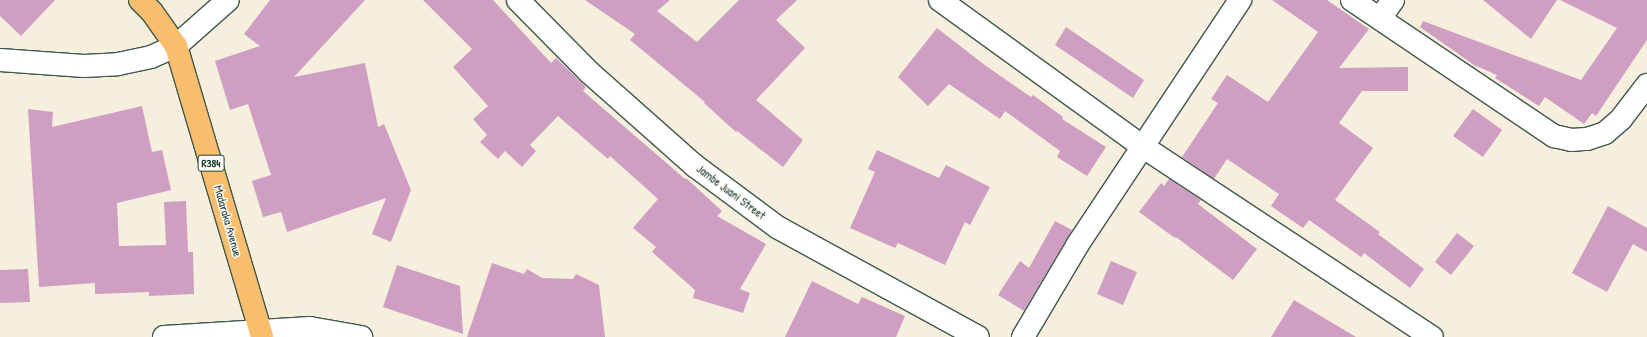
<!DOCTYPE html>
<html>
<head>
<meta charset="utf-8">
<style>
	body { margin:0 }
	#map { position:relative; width:1647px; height:337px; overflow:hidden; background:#f6efdd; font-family:"Patrick Hand",sans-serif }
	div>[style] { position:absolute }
	.building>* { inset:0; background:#ce9fc2 }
	.roads { filter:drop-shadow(1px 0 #3f584d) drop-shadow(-1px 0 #3f584d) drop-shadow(0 1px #3f584d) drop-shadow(0 -1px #3f584d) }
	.minor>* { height:22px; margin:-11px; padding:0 11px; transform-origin:11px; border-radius:11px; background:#fff }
	.major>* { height:22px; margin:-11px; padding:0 11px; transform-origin:11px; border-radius:11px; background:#f9be6d }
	span { translate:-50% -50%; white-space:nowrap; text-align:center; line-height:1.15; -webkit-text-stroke:3px #fdfcf7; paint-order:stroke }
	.shield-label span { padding:1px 3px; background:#fdfcf7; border:1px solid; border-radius:3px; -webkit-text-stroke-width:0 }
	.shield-label { font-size:11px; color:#1f3d34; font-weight:700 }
	.street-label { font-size:12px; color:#1f3d34 }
</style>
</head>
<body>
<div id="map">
	<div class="building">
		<div style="clip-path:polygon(0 0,55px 0,21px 36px,0 16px)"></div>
		<div style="clip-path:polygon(270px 0,365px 0,294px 77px,365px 63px,378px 127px,384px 124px,411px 190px,391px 242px,372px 234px,386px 198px,287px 232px,281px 212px,263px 217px,252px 181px,271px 175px,248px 104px,230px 110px,215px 61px,260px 46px,244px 34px)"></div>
		<div style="clip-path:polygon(423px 0,493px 0,551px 63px,556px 58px,586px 87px,583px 91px,685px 179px,686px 178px,722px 211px,717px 216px,766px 244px,740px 289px,750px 293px,743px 313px,693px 298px,695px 290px,652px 252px,656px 247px,633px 228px,658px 199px,610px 156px,608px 159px,558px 116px,530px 145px,536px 151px,522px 167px,505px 151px,498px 159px,480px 142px,487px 135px,473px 119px,488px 106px,453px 67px,472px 49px)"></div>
		<div style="clip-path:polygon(585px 0,670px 0,657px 11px,697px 42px,739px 0,797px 0,776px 20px,805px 48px,756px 100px,803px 140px,783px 167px,737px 131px,736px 132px,704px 103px,705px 102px,630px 40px,635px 34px)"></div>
		<div style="clip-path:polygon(1272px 0,1327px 0,1369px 29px,1339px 68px,1408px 67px,1408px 91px,1362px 91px,1339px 123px,1373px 148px,1335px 200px,1380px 232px,1378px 234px,1424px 269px,1410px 288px,1364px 253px,1361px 257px,1309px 220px,1303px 228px,1271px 206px,1279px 194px,1227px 159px,1214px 179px,1182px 157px,1218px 103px,1211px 99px,1227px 75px,1268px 102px,1318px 32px)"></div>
		<div style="clip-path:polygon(1483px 0,1557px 0,1531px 39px)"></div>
		<div style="clip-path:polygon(1560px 0,1647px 0,1647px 40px,1596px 116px,1592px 113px,1584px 124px,1545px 97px,1539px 106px,1495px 78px,1497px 75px,1474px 65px,1420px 27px,1423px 21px,1581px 80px,1617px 28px)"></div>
		<div style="clip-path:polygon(1066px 27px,1144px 80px,1133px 98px,1055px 45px)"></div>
		<div style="clip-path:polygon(937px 28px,986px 66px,1031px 97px,1033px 95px,1063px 117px,1062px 119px,1106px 147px,1087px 176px,1057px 157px,1060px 151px,1005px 111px,1000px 119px,949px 84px,928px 106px,898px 77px)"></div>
		<div style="clip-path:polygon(142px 106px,152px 152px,162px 150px,171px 190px,117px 203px,119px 246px,166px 245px,164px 202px,186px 201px,188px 252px,193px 252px,194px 294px,149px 296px,149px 292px,95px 294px,95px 283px,39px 287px,28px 109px,53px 112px,52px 127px)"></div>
		<div style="clip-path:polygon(1473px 109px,1502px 130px,1483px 157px,1453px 136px)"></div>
		<div style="clip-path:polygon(877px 150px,939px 178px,946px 165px,990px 187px,970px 225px,965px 222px,945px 265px,898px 243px,895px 248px,850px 228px,875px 172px,868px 169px)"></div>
		<div style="clip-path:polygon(1169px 179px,1201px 200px,1198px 204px,1257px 249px,1233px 280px,1176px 237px,1175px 238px,1139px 212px,1161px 183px,1164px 186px)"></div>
		<div style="clip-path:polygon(1608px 206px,1647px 228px,1647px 252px,1633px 244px,1607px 292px,1572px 273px)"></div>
		<div style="clip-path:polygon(1055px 221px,1072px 230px,1024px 311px,998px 295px,1020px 261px,1029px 268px)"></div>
		<div style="clip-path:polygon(1457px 233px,1474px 246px,1451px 275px,1435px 262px)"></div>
		<div style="clip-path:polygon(1111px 261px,1137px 272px,1123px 305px,1097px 294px)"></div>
		<div style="clip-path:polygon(492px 263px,524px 274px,527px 269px,542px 278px,573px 279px,576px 274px,599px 285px,605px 337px,467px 337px)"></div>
		<div style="clip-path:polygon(397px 265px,460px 286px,463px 334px,383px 307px)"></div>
		<div style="clip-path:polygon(28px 269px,30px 302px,0 303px,0 270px)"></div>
		<div style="clip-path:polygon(812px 281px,858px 304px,862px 297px,905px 316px,896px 337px,785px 337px)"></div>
		<div style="clip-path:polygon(1294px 300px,1356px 337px,1271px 337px)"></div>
	</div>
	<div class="roads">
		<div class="minor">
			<div style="left:518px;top:0;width:101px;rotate:45.4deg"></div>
			<div style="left:589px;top:72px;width:142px;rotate:41.6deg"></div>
			<div style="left:695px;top:166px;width:102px;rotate:36.6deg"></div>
			<div style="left:777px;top:227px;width:229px;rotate:28.7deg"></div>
			<div style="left:940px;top:0;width:249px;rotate:35.9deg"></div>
			<div style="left:1142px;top:146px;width:347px;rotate:33.4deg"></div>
			<div style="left:1352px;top:0;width:244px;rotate:34deg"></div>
			<div style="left:1554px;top:136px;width:17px;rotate:13deg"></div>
			<div style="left:1571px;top:140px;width:16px;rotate:-4deg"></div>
			<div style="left:1587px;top:139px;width:19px;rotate:-18deg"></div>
			<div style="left:1605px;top:133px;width:21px;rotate:-41deg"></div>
			<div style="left:1621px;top:119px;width:43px;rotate:-52.6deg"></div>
			<div style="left:1380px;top:18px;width:22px;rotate:-54deg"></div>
			<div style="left:0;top:60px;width:84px;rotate:4.1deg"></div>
			<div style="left:84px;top:66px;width:34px;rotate:-3deg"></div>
			<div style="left:118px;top:64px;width:34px;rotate:-12deg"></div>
			<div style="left:151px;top:57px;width:27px;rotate:-24deg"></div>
			<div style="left:176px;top:46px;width:69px;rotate:-41.5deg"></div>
			<div style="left:164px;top:337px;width:146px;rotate:-3.5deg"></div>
			<div style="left:310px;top:328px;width:52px;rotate:10deg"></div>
			<div style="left:1023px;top:337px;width:108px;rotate:-59.4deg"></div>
			<div style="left:1078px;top:244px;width:293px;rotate:-56.4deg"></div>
		</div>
		<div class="major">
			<div style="left:140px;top:0;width:17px;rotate:45deg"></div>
			<div style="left:152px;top:12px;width:42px;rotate:54.8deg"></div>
			<div style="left:176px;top:46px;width:303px;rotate:73.5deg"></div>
		</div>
	</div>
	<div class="shield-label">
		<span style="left:211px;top:163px">R384</span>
	</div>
	<div class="street-label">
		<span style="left:731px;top:192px;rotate:37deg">Jambe Juani Street</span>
		<span style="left:228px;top:221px;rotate:74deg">Madaraka Avenue</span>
	</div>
</div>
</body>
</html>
